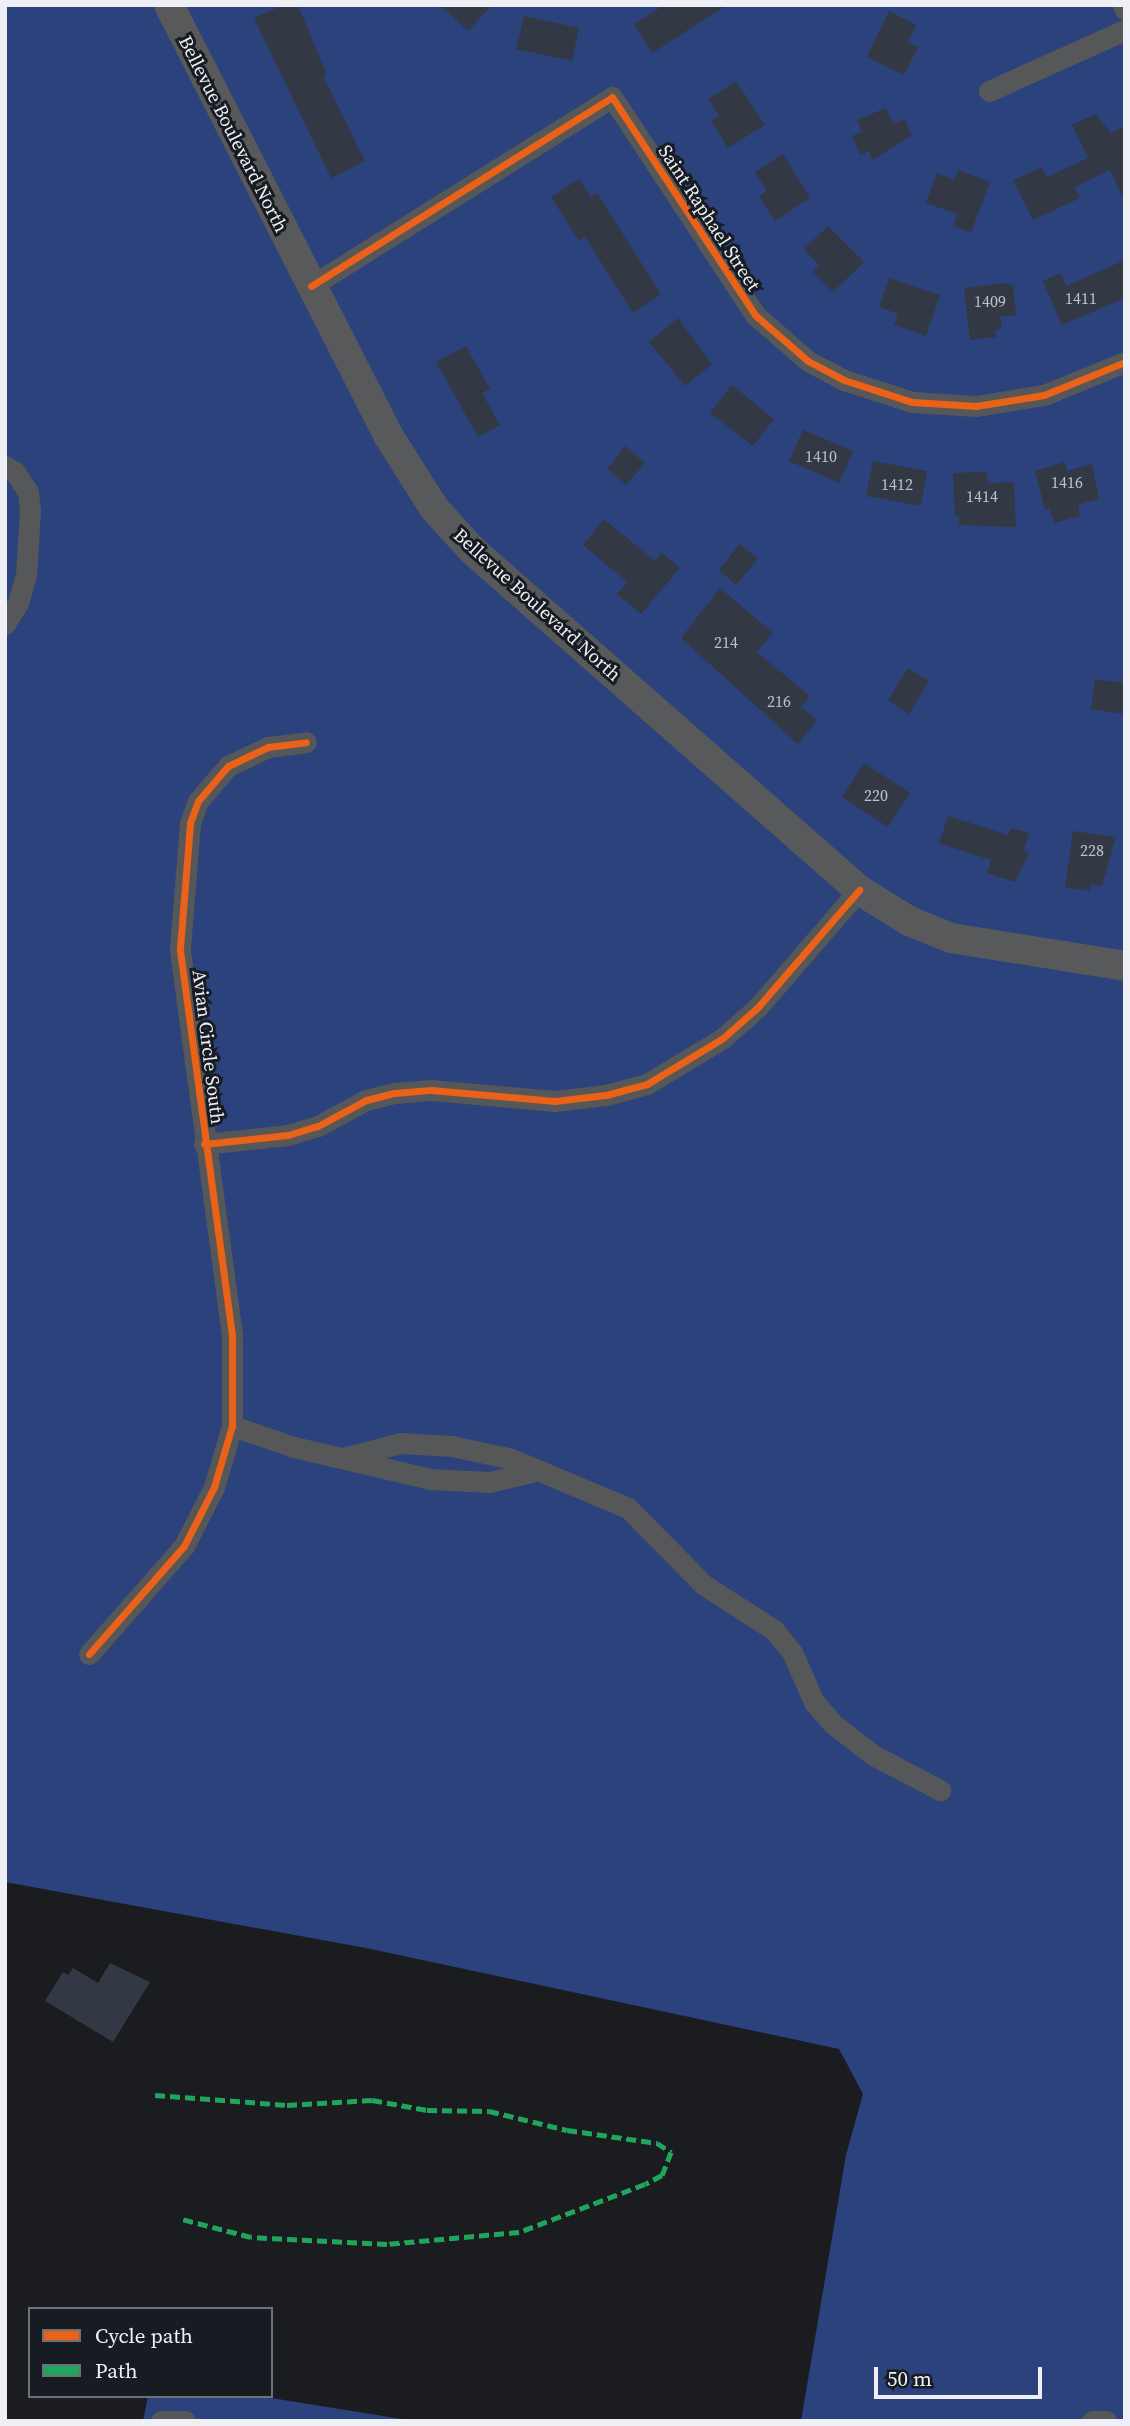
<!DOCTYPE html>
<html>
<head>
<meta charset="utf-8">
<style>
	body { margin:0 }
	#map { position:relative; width:1130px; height:2426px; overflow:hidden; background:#1a1c1f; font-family:"Source Serif 4",serif }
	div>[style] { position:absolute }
	.forest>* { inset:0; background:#2b427c }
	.building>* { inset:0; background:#333845 }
	.minor>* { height:21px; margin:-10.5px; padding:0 10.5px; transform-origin:10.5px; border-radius:10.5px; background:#565758 }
	.secondary>* { height:30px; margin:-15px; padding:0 15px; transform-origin:15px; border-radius:15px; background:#58595b }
	.quiet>* { height:5px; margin-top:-2.5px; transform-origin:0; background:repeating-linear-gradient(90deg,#20a55d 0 10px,transparent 0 15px) }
	.cycleway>* { height:7px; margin:-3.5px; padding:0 3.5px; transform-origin:3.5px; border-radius:3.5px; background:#ea6118 }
	span { translate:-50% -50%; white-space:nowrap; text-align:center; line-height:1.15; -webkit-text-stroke:6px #171b22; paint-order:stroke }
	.number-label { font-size:16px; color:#bfc2ca }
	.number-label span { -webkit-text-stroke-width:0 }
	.street-label { font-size:19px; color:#eef0f6 }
	.frame { position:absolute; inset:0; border:7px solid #eef0f6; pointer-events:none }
	.legend { position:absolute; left:28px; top:2307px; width:245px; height:91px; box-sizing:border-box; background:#171b22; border:2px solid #6d7077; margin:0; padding:9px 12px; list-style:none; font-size:21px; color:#eef0f6 }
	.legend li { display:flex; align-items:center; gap:14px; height:35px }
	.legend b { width:35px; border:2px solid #6d7077 }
	.scale { position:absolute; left:874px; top:2367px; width:168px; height:32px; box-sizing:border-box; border:4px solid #eef0f6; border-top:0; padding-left:9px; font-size:21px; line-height:24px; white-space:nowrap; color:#eef0f6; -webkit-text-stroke:5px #171b22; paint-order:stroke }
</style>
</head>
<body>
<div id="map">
	<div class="forest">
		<div style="clip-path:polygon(5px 5px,1125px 5px,1125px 2421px,801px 2421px,846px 2155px,863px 2094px,839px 2049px,366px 1948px,5px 1882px)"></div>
		<div style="clip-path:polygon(148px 2396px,259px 2396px,414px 2421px,143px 2421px)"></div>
	</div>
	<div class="building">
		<div style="clip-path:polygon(283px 5px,298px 5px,327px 75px,323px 76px,365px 161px,331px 178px,254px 18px)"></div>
		<div style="clip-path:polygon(440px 5px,492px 5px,468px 31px)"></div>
		<div style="clip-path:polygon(664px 5px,727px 5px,652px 53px,634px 24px)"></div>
		<div style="clip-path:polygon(889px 11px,916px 25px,908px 42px,918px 47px,904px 75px,867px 57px)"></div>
		<div style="clip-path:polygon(524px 16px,579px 28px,572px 61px,516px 49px)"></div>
		<div style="clip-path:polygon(736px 81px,765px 125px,728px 148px,711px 121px,719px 116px,708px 99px)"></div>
		<div style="clip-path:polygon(886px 108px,893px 124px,905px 119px,911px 136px,872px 160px,869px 151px,860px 155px,852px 136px,862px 132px,857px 120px)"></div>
		<div style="clip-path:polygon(1096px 114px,1111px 133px,1125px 126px,1125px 202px,1110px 170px,1075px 187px,1080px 198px,1033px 220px,1013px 180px,1042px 167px,1047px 177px,1088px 158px,1072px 125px)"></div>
		<div style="clip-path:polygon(783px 154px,810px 198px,775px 221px,759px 196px,767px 191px,755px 172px)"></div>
		<div style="clip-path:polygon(958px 170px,990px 182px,971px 232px,953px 226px,957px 214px,926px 203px,937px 173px,954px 180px)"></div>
		<div style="clip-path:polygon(579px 179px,591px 197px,597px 193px,661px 294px,633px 313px,585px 237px,579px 241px,551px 197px)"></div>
		<div style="clip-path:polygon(828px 226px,864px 262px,833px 292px,813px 272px,819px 265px,804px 249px)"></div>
		<div style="clip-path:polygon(1125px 260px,1125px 298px,1062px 325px,1043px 281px,1061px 273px,1066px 286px)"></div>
		<div style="clip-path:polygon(889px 278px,940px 295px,926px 336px,894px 325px,898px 314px,879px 307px)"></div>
		<div style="clip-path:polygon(1002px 283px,1013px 285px,1016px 315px,1000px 317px,1002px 329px,995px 330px,996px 337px,970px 340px,964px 288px)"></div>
		<div style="clip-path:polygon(678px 318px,712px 364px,685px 386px,649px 342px)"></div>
		<div style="clip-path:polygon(466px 346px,490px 389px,482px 393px,500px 425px,478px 437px,436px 362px)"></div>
		<div style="clip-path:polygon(732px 385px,774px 419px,753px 446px,710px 413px)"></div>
		<div style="clip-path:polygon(803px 430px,853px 451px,839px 483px,789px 461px)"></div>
		<div style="clip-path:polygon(625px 446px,645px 463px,626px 485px,607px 469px)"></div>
		<div style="clip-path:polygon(873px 461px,927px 471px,921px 506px,866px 496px)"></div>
		<div style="clip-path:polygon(1065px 462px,1067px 471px,1092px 464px,1099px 499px,1078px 505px,1080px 516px,1054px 523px,1050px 509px,1045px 510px,1035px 471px)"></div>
		<div style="clip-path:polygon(987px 472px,988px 483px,1014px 482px,1016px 527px,959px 525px,959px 516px,955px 516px,953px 473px)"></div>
		<div style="clip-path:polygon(604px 519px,655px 561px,662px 553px,680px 568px,641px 614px,617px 594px,627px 582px,583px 545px)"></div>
		<div style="clip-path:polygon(740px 544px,758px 559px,736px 585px,719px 570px)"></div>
		<div style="clip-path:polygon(720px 588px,773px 633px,757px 652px,810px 696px,801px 707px,817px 720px,798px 744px,681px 638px)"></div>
		<div style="clip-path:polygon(908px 668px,929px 681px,909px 714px,888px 700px)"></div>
		<div style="clip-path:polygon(1095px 679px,1125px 683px,1125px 714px,1091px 709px)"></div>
		<div style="clip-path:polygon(864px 763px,910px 793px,888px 827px,842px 797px)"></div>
		<div style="clip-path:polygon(948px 816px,1008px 835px,1011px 828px,1029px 833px,1024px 851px,1029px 852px,1015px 882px,987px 873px,991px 860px,939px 843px)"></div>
		<div style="clip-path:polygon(1073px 831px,1116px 837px,1102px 886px,1091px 884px,1090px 891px,1065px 887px)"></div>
		<div style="clip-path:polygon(110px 1963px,150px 1982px,113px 2042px,45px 2001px,63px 1972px,68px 1975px,73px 1968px,98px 1983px)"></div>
	</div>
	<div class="minor">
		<div style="left:1123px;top:5px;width:5px;rotate:68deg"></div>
		<div style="left:989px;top:91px;width:149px;rotate:-24.2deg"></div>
		<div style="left:311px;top:286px;width:355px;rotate:-32.1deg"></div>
		<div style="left:612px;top:97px;width:261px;rotate:56.7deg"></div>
		<div style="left:755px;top:315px;width:70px;rotate:41deg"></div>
		<div style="left:808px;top:361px;width:41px;rotate:27.8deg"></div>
		<div style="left:844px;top:380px;width:71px;rotate:17.9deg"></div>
		<div style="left:912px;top:402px;width:64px;rotate:3.6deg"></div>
		<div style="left:976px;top:406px;width:69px;rotate:-9.2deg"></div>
		<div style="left:1044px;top:395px;width:87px;rotate:-22.2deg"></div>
		<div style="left:5px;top:466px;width:12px;rotate:31deg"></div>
		<div style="left:15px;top:472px;width:24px;rotate:57deg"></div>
		<div style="left:28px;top:492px;width:18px;rotate:84deg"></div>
		<div style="left:30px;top:510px;width:65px;rotate:93.5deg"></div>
		<div style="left:26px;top:575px;width:29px;rotate:106deg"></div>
		<div style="left:18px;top:603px;width:25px;rotate:122deg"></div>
		<div style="left:204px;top:1144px;width:84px;rotate:-6.1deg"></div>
		<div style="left:288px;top:1135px;width:31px;rotate:-17deg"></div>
		<div style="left:318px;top:1126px;width:55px;rotate:-28.4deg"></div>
		<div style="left:366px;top:1100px;width:30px;rotate:-14deg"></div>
		<div style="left:395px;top:1093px;width:36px;rotate:-5deg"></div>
		<div style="left:431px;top:1090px;width:124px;rotate:5.1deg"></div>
		<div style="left:555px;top:1101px;width:51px;rotate:-6.7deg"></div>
		<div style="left:606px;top:1095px;width:42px;rotate:-15deg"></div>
		<div style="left:647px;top:1084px;width:89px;rotate:-31.2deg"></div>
		<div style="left:723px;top:1038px;width:47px;rotate:-41.5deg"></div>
		<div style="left:758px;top:1007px;width:155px;rotate:-49.2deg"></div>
		<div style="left:232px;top:1426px;width:65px;rotate:18.7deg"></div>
		<div style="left:294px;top:1447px;width:140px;rotate:13.2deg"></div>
		<div style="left:430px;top:1479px;width:60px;rotate:2.9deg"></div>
		<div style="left:490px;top:1482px;width:50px;rotate:-13.8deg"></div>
		<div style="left:343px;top:1458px;width:60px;rotate:-14.5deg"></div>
		<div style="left:401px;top:1443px;width:50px;rotate:3.4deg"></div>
		<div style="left:451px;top:1446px;width:59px;rotate:11.7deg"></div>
		<div style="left:509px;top:1458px;width:129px;rotate:22.8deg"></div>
		<div style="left:628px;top:1508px;width:108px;rotate:45.4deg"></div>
		<div style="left:704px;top:1585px;width:83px;rotate:32.7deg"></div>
		<div style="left:774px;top:1630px;width:28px;rotate:51deg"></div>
		<div style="left:792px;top:1652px;width:55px;rotate:66.3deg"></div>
		<div style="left:814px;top:1702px;width:28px;rotate:49deg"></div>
		<div style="left:832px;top:1723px;width:52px;rotate:38deg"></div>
		<div style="left:873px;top:1755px;width:76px;rotate:27.6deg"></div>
		<div style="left:89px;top:1654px;width:144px;rotate:-48.7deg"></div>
		<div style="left:184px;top:1546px;width:66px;rotate:-63deg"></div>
		<div style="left:214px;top:1487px;width:64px;rotate:-73.6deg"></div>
		<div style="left:232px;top:1426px;width:91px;rotate:-90deg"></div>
		<div style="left:232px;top:1335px;width:390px;rotate:-97.7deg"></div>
		<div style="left:180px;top:948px;width:125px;rotate:-85.4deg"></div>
		<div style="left:190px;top:823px;width:23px;rotate:-70deg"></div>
		<div style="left:198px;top:801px;width:46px;rotate:-49.4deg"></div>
		<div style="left:228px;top:766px;width:44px;rotate:-25.4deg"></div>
		<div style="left:268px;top:747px;width:38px;rotate:-7deg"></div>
		<div style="left:161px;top:2421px;width:24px"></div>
		<div style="left:1092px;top:2421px;width:14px"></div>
	</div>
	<div class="secondary">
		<div style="left:169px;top:5px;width:483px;rotate:63deg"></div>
		<div style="left:388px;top:435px;width:86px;rotate:57.8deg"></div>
		<div style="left:434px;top:508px;width:55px;rotate:47.9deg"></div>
		<div style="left:471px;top:549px;width:517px;rotate:41.31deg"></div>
		<div style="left:859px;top:890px;width:59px;rotate:31.8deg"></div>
		<div style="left:909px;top:921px;width:45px;rotate:22deg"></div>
		<div style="left:951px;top:938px;width:176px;rotate:9.1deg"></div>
	</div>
	<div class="quiet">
		<div style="left:155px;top:2095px;width:132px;rotate:4.3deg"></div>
		<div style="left:287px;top:2105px;width:85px;rotate:-3.4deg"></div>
		<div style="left:372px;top:2100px;width:56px;rotate:10.3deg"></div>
		<div style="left:427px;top:2110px;width:62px;rotate:0.9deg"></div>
		<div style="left:489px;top:2111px;width:80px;rotate:13.7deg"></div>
		<div style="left:567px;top:2130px;width:91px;rotate:8.2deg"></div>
		<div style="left:657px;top:2143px;width:17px;rotate:33deg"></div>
		<div style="left:671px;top:2152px;width:25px;rotate:111deg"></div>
		<div style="left:662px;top:2175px;width:19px;rotate:152deg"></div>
		<div style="left:645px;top:2184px;width:135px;rotate:159.1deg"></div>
		<div style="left:519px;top:2232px;width:133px;rotate:174.8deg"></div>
		<div style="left:387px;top:2244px;width:136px;rotate:-177.1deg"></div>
		<div style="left:251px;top:2237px;width:71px;rotate:-165.4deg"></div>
	</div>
	<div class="cycleway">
		<div style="left:311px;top:286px;width:355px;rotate:-32.1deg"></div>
		<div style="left:612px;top:97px;width:261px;rotate:56.7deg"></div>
		<div style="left:755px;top:315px;width:70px;rotate:41deg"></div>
		<div style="left:808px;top:361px;width:41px;rotate:27.8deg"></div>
		<div style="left:844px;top:380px;width:71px;rotate:17.9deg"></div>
		<div style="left:912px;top:402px;width:64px;rotate:3.6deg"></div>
		<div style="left:976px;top:406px;width:69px;rotate:-9.2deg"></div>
		<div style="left:1044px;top:395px;width:87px;rotate:-22.2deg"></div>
		<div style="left:204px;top:1144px;width:84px;rotate:-6.1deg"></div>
		<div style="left:288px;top:1135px;width:31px;rotate:-17deg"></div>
		<div style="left:318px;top:1126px;width:55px;rotate:-28.4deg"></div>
		<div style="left:366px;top:1100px;width:30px;rotate:-14deg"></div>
		<div style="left:395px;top:1093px;width:36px;rotate:-5deg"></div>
		<div style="left:431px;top:1090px;width:124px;rotate:5.1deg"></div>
		<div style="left:555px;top:1101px;width:51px;rotate:-6.7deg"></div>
		<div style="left:606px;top:1095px;width:42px;rotate:-15deg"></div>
		<div style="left:647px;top:1084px;width:89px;rotate:-31.2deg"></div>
		<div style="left:723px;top:1038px;width:47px;rotate:-41.5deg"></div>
		<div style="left:758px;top:1007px;width:155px;rotate:-49.2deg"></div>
		<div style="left:89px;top:1654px;width:144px;rotate:-48.7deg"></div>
		<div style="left:184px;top:1546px;width:66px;rotate:-63deg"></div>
		<div style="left:214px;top:1487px;width:64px;rotate:-73.6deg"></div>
		<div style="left:232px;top:1426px;width:91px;rotate:-90deg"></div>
		<div style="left:232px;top:1335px;width:390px;rotate:-97.7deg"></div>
		<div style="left:180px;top:948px;width:125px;rotate:-85.4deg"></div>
		<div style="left:190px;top:823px;width:23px;rotate:-70deg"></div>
		<div style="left:198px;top:801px;width:46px;rotate:-49.4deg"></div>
		<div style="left:228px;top:766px;width:44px;rotate:-25.4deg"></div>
		<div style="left:268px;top:747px;width:38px;rotate:-7deg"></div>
	</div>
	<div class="number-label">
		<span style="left:1081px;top:298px">1411</span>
		<span style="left:990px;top:301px">1409</span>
		<span style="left:821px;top:456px">1410</span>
		<span style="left:1067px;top:482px">1416</span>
		<span style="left:897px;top:484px">1412</span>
		<span style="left:982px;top:496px">1414</span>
		<span style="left:726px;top:642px">214</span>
		<span style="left:779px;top:701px">216</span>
		<span style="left:876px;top:795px">220</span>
		<span style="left:1092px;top:850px">228</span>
	</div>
	<div class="street-label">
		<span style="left:233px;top:134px;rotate:63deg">Bellevue Boulevard North</span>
		<span style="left:709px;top:218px;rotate:57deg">Saint Raphael Street</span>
		<span style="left:537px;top:605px;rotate:42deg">Bellevue Boulevard North</span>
		<span style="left:208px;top:1047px;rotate:83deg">Avian Circle South</span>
	</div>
	<div class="frame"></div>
	<ul class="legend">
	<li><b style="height:9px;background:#ea6118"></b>Cycle path</li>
	<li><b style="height:9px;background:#20a55d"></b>Path</li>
	</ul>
	<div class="scale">50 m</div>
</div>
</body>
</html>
